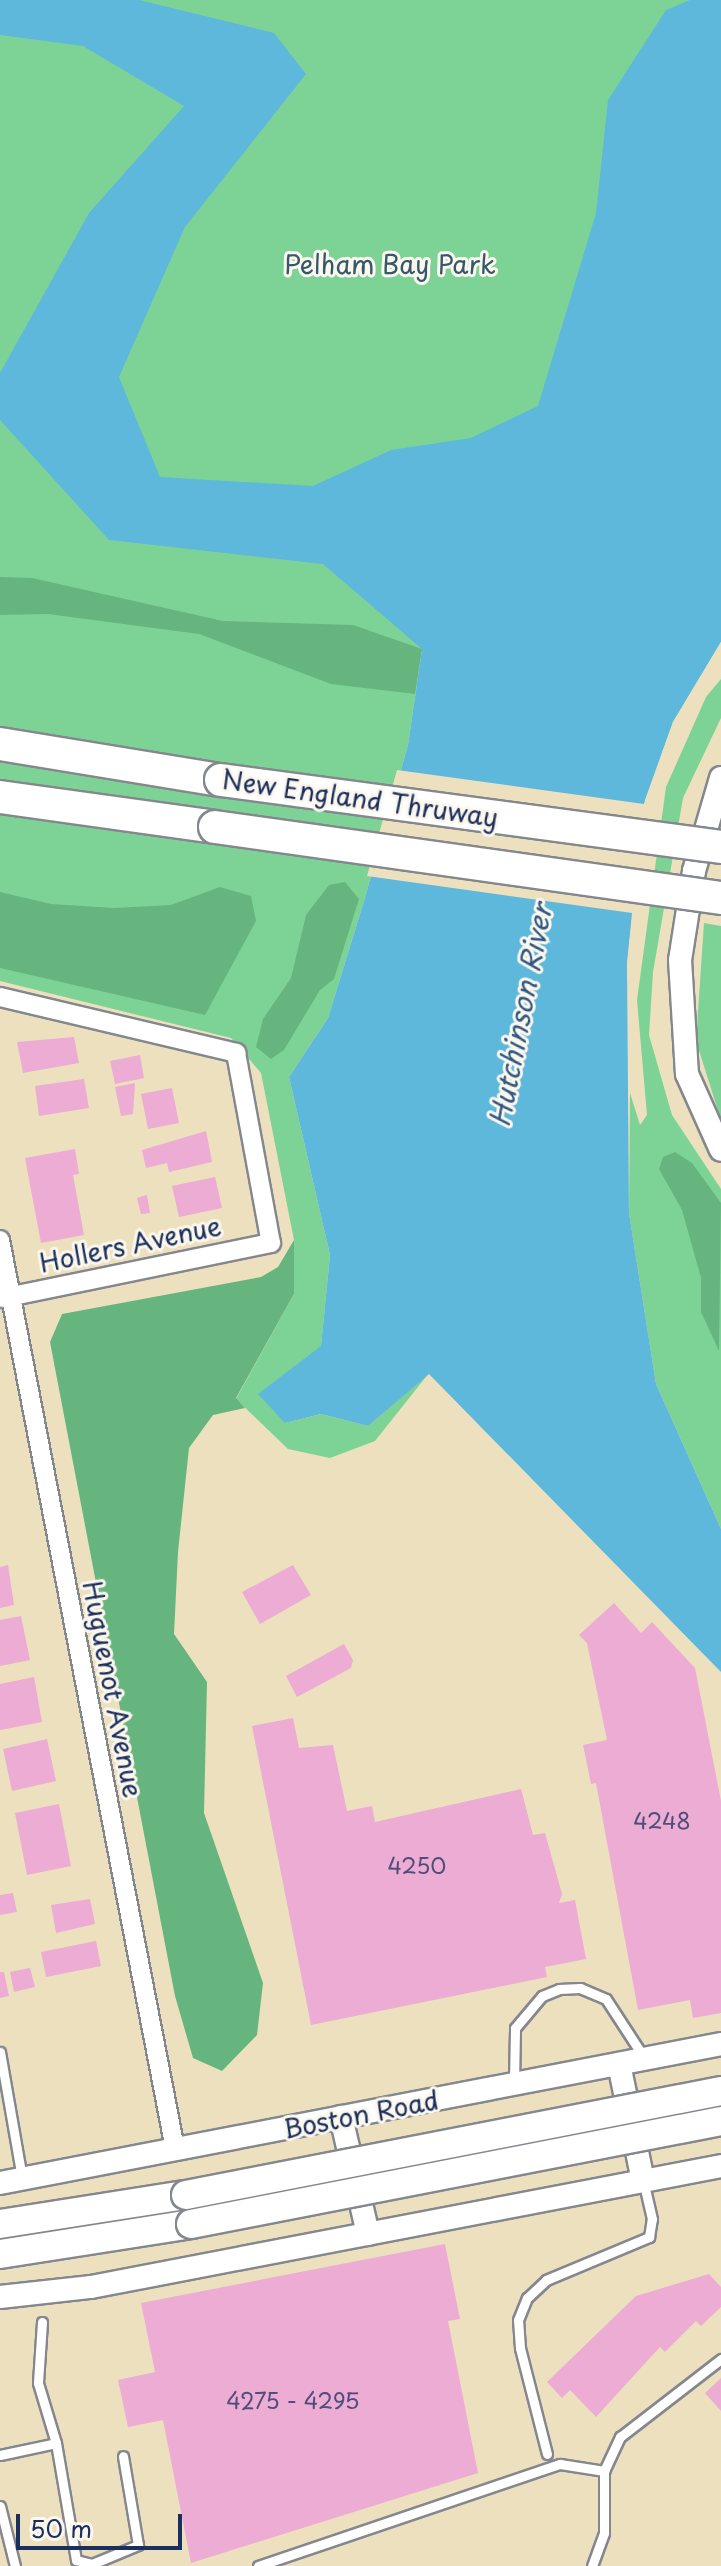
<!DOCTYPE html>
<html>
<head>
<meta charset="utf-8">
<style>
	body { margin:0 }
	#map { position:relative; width:721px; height:2566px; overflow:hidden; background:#ece0bf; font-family:"Playpen Sans",sans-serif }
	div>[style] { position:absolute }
	.green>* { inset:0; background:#7dd396 }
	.forest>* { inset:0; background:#66b57f }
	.water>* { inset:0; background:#5db8db }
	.pier>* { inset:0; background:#ece0bf }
	.building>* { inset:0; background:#ecacd3 }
	.roads { filter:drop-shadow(2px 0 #84888e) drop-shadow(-2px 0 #84888e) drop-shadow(0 2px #84888e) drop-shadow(0 -2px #84888e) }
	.service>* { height:9px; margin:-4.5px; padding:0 4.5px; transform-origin:4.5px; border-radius:4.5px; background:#fff }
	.minor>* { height:18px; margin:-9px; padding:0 9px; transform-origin:9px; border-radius:9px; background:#fff }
	.tertiary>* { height:22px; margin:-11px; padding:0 11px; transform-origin:11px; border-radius:11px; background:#fff }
	.primary>* { height:28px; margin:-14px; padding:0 14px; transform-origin:14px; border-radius:14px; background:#fff }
	.motorway>* { height:32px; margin:-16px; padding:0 16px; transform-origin:16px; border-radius:16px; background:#fff }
	.bridges { filter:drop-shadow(2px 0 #84888e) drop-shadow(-2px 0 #84888e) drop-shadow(0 2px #84888e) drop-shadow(0 -2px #84888e) }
	.primary-bridge>* { height:28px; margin:-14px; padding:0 14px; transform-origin:14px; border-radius:14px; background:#fff }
	.motorway-bridge>* { height:32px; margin:-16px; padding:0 16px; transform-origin:16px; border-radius:16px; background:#fff }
	span { translate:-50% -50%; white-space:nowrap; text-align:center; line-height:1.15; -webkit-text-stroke:6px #fbf7ec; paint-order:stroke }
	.number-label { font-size:22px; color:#4f4e7b }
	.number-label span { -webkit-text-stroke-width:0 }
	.park-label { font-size:26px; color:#34586c }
	.street-label { font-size:26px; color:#1b2f5e }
	.water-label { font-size:28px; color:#2f5884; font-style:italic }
	.scale { position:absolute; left:16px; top:2514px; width:166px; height:36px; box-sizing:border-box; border:4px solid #1b2f5e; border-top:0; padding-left:10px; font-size:24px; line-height:28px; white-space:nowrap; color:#1b2f5e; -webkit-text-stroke:6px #fbf7ec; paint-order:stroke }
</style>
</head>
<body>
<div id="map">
	<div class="green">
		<div style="clip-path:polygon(0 0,721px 0,721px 158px,422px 649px,408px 745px,364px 901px,328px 1018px,289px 1077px,330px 1255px,321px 1346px,285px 1423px,321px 1414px,368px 1426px,429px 1373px,375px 1441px,330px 1458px,288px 1449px,236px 1399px,294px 1294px,294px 1240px,261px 1073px,231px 1038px,0 981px)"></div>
		<div style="clip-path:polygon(721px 679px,721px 718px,683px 798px,653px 972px,649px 1035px,672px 1115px,721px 1189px,721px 1529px,656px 1384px,629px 1213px,630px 1093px,640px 1125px,647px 1115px,637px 1000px,666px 787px,706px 697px)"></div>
		<div style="clip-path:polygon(704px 923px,721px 926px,721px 1120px,696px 1041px)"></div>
	</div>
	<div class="forest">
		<div style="clip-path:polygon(0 577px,32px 578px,223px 621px,353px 625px,422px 649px,415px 694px,331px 684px,199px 634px,48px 614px,0 615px)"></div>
		<div style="clip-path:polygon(345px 882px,359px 899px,334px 979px,320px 990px,284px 1050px,271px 1059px,256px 1047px,263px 1019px,291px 978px,306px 915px,329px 885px)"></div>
		<div style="clip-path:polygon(220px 887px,251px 896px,256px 921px,205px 1015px,0 968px,0 892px,51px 904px,114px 908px,171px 905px)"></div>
		<div style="clip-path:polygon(675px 1152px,692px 1163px,721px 1203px,719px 1351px,701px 1312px,701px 1278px,682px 1210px,659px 1169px,663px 1157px)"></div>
		<div style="clip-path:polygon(294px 1240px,294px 1294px,236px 1398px,245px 1408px,213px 1415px,189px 1448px,178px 1552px,174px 1634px,207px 1682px,204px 1813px,263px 1983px,257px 2035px,222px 2071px,193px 2058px,175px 1996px,50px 1342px,62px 1314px,261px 1277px,278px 1267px)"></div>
	</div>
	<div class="water">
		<div style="clip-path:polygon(0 0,139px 0,274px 33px,306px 74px,185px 227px,119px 377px,160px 477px,313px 486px,391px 450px,471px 438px,538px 406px,596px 213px,608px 100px,666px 10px,690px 0,721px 0,721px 642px,673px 722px,645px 800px,627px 964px,629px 1213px,656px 1384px,721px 1529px,721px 1672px,429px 1374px,368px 1426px,321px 1414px,285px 1423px,258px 1394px,321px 1346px,330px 1255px,289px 1077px,328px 1018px,364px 901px,408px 745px,422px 649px,323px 564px,109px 540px,0 420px,0 373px,89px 213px,184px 106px,83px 46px,0 35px)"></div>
	</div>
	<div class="pier">
		<div style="clip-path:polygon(721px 642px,721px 651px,676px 724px,649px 801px,631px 964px,634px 1105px,627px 964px,632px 913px,367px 876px,397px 770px,644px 804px,673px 722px)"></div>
	</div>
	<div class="building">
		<div style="clip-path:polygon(74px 1037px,79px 1063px,23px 1073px,17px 1042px)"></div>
		<div style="clip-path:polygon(140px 1055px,144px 1078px,115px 1084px,110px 1061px)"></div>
		<div style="clip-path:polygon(84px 1079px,89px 1108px,39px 1116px,35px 1086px)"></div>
		<div style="clip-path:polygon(135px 1083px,133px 1114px,121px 1116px,115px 1087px)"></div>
		<div style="clip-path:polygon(172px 1088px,179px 1123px,148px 1129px,141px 1094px)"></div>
		<div style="clip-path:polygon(206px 1131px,212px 1162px,169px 1172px,167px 1163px,146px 1168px,142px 1150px)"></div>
		<div style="clip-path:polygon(75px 1149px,79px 1174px,73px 1175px,84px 1235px,41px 1243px,25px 1158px)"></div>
		<div style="clip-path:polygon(215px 1177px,222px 1208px,179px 1217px,172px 1186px)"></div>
		<div style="clip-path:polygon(147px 1195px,150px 1213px,141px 1214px,137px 1198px)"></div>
		<div style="clip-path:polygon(8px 1565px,14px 1605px,0 1608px,0 1567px)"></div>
		<div style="clip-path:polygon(293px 1565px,311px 1595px,260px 1624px,242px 1592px)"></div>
		<div style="clip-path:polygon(614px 1603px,641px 1633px,652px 1622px,695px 1668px,721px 1801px,721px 2013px,693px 2018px,690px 2000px,638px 2010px,596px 1783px,591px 1784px,583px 1745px,607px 1740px,587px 1643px,579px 1635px)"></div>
		<div style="clip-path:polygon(21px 1616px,30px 1660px,0 1666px,0 1620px)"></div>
		<div style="clip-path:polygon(344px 1644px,353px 1660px,351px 1668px,297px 1697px,286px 1676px)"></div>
		<div style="clip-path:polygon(34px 1677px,42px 1722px,0 1730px,0 1684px)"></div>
		<div style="clip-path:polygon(293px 1718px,299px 1748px,333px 1745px,347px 1811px,372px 1806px,375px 1822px,521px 1789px,533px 1835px,545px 1833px,562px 1894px,559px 1903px,575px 1900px,586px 1959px,545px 1967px,547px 1977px,311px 2025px,252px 1726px)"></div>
		<div style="clip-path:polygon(47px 1739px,56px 1781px,12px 1791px,3px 1749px)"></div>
		<div style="clip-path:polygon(59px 1804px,71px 1866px,27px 1875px,15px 1813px)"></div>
		<div style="clip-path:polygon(13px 1893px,17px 1912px,0 1915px,0 1895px)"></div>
		<div style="clip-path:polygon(90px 1899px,95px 1924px,56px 1933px,51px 1905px)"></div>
		<div style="clip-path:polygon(96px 1941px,101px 1966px,46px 1977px,41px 1952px)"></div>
		<div style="clip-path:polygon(30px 1968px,35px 1987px,14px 1992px,10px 1972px)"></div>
		<div style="clip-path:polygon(0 1972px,4px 1972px,9px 1996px,0 1998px)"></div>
		<div style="clip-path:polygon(445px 2244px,460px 2319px,448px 2321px,478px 2473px,191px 2563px,163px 2420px,128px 2427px,118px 2380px,155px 2372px,141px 2303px)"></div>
		<div style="clip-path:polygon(709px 2274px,721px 2287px,721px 2307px,701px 2326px,696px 2321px,665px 2352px,660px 2347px,596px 2417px,570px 2390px,562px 2398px,547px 2382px,636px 2296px)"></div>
		<div style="clip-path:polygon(721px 2378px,721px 2411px,705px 2393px)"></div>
	</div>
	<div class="roads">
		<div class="service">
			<div style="left:0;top:2052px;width:128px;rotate:80.1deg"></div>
			<div style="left:514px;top:2082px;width:54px;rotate:-88.9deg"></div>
			<div style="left:515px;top:2028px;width:42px;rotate:-49.8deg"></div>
			<div style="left:542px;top:1996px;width:18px;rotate:-22deg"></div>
			<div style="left:559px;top:1989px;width:21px;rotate:-3deg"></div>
			<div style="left:580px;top:1988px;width:28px;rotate:23deg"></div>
			<div style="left:606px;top:1999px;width:68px;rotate:57deg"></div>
			<div style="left:42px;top:2322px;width:61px;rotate:93.8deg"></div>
			<div style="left:38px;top:2383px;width:63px;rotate:73.3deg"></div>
			<div style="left:547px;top:2454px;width:109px;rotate:-104.3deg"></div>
			<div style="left:520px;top:2348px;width:28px;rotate:-94deg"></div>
			<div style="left:518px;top:2320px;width:24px;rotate:-68deg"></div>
			<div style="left:527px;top:2298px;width:26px;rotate:-43deg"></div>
			<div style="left:546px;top:2280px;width:112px;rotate:-22.7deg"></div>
			<div style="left:649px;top:2237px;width:18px;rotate:-81deg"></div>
			<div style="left:652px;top:2219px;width:39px;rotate:-103deg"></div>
			<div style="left:0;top:2455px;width:57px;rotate:-12.1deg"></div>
			<div style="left:56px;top:2443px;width:119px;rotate:80.3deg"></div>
			<div style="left:76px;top:2560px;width:16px;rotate:14deg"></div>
			<div style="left:92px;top:2564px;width:50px;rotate:-22.4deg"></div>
			<div style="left:138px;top:2545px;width:90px;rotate:-99.6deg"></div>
			<div style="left:0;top:2506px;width:62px;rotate:76deg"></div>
			<div style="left:258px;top:2566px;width:319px;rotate:-18.7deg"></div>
			<div style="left:560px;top:2464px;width:45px;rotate:9deg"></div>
			<div style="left:592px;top:2566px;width:35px;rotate:-70deg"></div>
			<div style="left:604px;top:2533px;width:62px;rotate:-90deg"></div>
			<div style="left:604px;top:2471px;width:38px;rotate:-65deg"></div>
			<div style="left:620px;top:2437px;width:128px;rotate:-37.7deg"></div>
		</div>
		<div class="minor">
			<div style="left:0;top:997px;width:243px;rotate:13.3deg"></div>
			<div style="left:236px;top:1053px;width:193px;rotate:79.6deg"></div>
			<div style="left:271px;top:1243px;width:274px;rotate:168.4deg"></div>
			<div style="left:0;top:1240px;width:926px;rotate:79.1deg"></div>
		</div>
		<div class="tertiary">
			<div style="left:721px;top:778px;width:97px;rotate:106.2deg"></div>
			<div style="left:694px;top:871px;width:90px;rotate:98.9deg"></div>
			<div style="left:680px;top:960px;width:114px;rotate:86.5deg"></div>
			<div style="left:687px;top:1074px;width:83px;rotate:65.9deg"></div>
			<div style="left:619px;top:2064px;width:119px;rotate:78.4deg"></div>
			<div style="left:341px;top:2117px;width:120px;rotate:77deg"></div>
			<div style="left:0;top:2183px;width:734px;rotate:-10.91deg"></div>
			<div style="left:0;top:2297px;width:92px;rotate:-6.3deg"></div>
			<div style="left:91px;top:2287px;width:642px;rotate:-10.87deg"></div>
		</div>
		<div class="primary">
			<div style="left:0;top:2224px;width:188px;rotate:-8.9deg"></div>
			<div style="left:0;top:2254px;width:193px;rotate:-8.9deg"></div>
		</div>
		<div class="motorway">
			<div style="left:0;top:744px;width:224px;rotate:9.3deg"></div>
			<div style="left:0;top:797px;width:217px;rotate:7.9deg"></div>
		</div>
	</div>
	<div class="bridges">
		<div class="primary-bridge">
			<div style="left:186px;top:2195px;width:545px;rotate:-11deg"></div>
			<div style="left:191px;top:2224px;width:540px;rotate:-11deg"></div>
		</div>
		<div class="motorway-bridge">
			<div style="left:221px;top:780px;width:504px;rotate:7.63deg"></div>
			<div style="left:215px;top:827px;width:511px;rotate:7.99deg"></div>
		</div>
	</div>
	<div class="number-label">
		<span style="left:662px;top:1820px">4248</span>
		<span style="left:417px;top:1865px">4250</span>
		<span style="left:293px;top:2400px">4275 - 4295</span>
	</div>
	<div class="park-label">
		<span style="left:390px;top:264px">Pelham Bay Park</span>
	</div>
	<div class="street-label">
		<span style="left:360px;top:798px;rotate:8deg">New England Thruway</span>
		<span style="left:130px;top:1244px;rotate:-12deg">Hollers Avenue</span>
		<span style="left:113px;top:1689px;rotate:79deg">Huguenot Avenue</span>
		<span style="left:361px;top:2114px;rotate:-11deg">Boston Road</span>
	</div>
	<div class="water-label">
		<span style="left:520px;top:1015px;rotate:-79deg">Hutchinson River</span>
	</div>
	<div class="scale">50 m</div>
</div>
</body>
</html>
